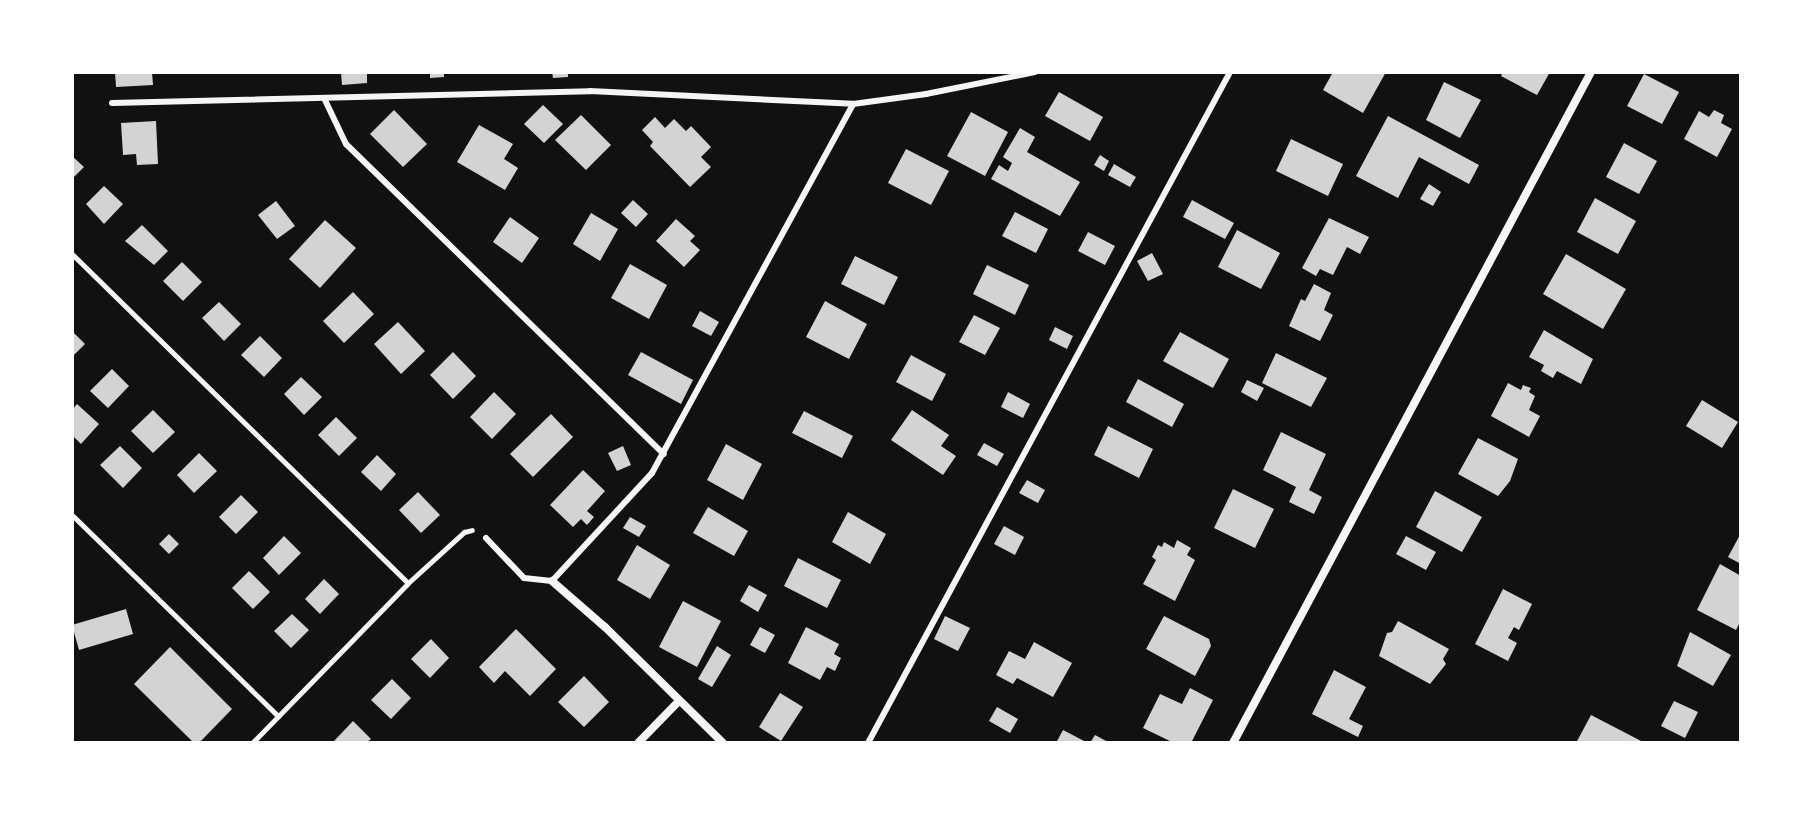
<!DOCTYPE html>
<html>
<head>
<meta charset="utf-8">
<style>
	body { margin:0 }
	#map { position:relative; width:1813px; height:815px; overflow:hidden; background:#111; font-family:"Space Grotesk",sans-serif }
	div>[style] { position:absolute }
	.building>* { inset:0; background:#d3d3d3 }
	.path>* { height:5px; margin:-2.5px; padding:0 2.5px; transform-origin:2.5px; border-radius:2.5px; background:#f5f5f5 }
	.service>* { height:6px; margin:-3px; padding:0 3px; transform-origin:3px; border-radius:3px; background:#f5f5f5 }
	.minor>* { height:8px; margin:-4px; padding:0 4px; transform-origin:4px; border-radius:4px; background:#f5f5f5 }
	span { translate:-50% -50%; white-space:nowrap; text-align:center; line-height:1.15; -webkit-text-stroke:6px #fff; paint-order:stroke }
	.frame { position:absolute; inset:0; border:74px solid #fff; pointer-events:none }
</style>
</head>
<body>
<div id="map">
	<div class="building">
		<div style="clip-path:polygon(115px 72px,152px 72px,153px 85px,116px 87px)"></div>
		<div style="clip-path:polygon(341px 72px,367px 72px,367px 83px,342px 85px)"></div>
		<div style="clip-path:polygon(430px 72px,444px 72px,444px 77px,430px 78px)"></div>
		<div style="clip-path:polygon(552px 72px,568px 72px,568px 77px,553px 78px)"></div>
		<div style="clip-path:polygon(1333px 72px,1386px 72px,1363px 113px,1323px 90px)"></div>
		<div style="clip-path:polygon(1503px 72px,1550px 72px,1537px 95px,1501px 76px)"></div>
		<div style="clip-path:polygon(1644px 74px,1679px 92px,1662px 124px,1627px 106px)"></div>
		<div style="clip-path:polygon(1444px 82px,1481px 100px,1460px 138px,1426px 120px)"></div>
		<div style="clip-path:polygon(1059px 92px,1103px 117px,1090px 141px,1045px 116px)"></div>
		<div style="clip-path:polygon(543px 105px,563px 124px,544px 143px,524px 124px)"></div>
		<div style="clip-path:polygon(394px 110px,427px 144px,403px 167px,370px 134px)"></div>
		<div style="clip-path:polygon(1714px 110px,1724px 115px,1721px 123px,1732px 129px,1717px 157px,1684px 139px,1699px 111px,1709px 117px)"></div>
		<div style="clip-path:polygon(971px 112px,1008px 132px,985px 176px,947px 156px)"></div>
		<div style="clip-path:polygon(581px 115px,611px 145px,586px 170px,555px 140px)"></div>
		<div style="clip-path:polygon(1388px 116px,1479px 165px,1469px 184px,1419px 157px,1398px 198px,1356px 176px)"></div>
		<div style="clip-path:polygon(655px 117px,665px 128px,674px 119px,686px 131px,691px 126px,711px 147px,701px 157px,711px 167px,690px 187px,650px 146px,653px 142px,642px 130px)"></div>
		<div style="clip-path:polygon(156px 121px,158px 164px,137px 165px,136px 154px,123px 155px,121px 123px)"></div>
		<div style="clip-path:polygon(479px 125px,513px 144px,504px 159px,518px 168px,505px 190px,457px 162px)"></div>
		<div style="clip-path:polygon(1020px 128px,1035px 137px,1027px 152px,1080px 182px,1060px 216px,991px 179px,999px 165px,1008px 171px,1012px 163px,1003px 157px)"></div>
		<div style="clip-path:polygon(1291px 139px,1343px 164px,1328px 196px,1276px 171px)"></div>
		<div style="clip-path:polygon(1624px 143px,1657px 161px,1639px 194px,1606px 177px)"></div>
		<div style="clip-path:polygon(906px 149px,949px 171px,931px 205px,888px 183px)"></div>
		<div style="clip-path:polygon(1100px 155px,1109px 161px,1104px 171px,1094px 165px)"></div>
		<div style="clip-path:polygon(72px 156px,84px 167px,72px 179px)"></div>
		<div style="clip-path:polygon(1114px 164px,1136px 177px,1130px 187px,1108px 175px)"></div>
		<div style="clip-path:polygon(1429px 184px,1441px 192px,1433px 206px,1420px 199px)"></div>
		<div style="clip-path:polygon(104px 186px,123px 204px,104px 224px,86px 204px)"></div>
		<div style="clip-path:polygon(1595px 198px,1636px 221px,1618px 254px,1577px 232px)"></div>
		<div style="clip-path:polygon(633px 200px,648px 214px,636px 227px,621px 213px)"></div>
		<div style="clip-path:polygon(1192px 200px,1234px 223px,1225px 239px,1183px 217px)"></div>
		<div style="clip-path:polygon(276px 201px,295px 226px,277px 239px,258px 215px)"></div>
		<div style="clip-path:polygon(1015px 212px,1048px 229px,1036px 253px,1002px 236px)"></div>
		<div style="clip-path:polygon(591px 213px,618px 229px,600px 261px,573px 244px)"></div>
		<div style="clip-path:polygon(510px 217px,539px 238px,522px 263px,493px 242px)"></div>
		<div style="clip-path:polygon(1329px 218px,1369px 237px,1360px 254px,1347px 247px,1333px 275px,1320px 269px,1316px 276px,1302px 268px)"></div>
		<div style="clip-path:polygon(676px 219px,695px 236px,690px 241px,700px 250px,684px 267px,656px 241px)"></div>
		<div style="clip-path:polygon(325px 220px,356px 248px,320px 288px,289px 259px)"></div>
		<div style="clip-path:polygon(142px 225px,168px 251px,154px 265px,125px 241px)"></div>
		<div style="clip-path:polygon(1237px 230px,1280px 253px,1261px 289px,1218px 267px)"></div>
		<div style="clip-path:polygon(1088px 232px,1115px 246px,1105px 265px,1078px 251px)"></div>
		<div style="clip-path:polygon(1152px 253px,1163px 274px,1148px 281px,1137px 261px)"></div>
		<div style="clip-path:polygon(1566px 254px,1626px 289px,1603px 329px,1543px 294px)"></div>
		<div style="clip-path:polygon(855px 256px,898px 277px,884px 305px,841px 284px)"></div>
		<div style="clip-path:polygon(182px 262px,202px 282px,183px 301px,163px 281px)"></div>
		<div style="clip-path:polygon(630px 264px,667px 285px,649px 319px,611px 298px)"></div>
		<div style="clip-path:polygon(987px 265px,1029px 285px,1015px 315px,973px 294px)"></div>
		<div style="clip-path:polygon(1314px 284px,1331px 293px,1324px 310px,1333px 315px,1320px 341px,1289px 326px,1301px 299px,1305px 301px)"></div>
		<div style="clip-path:polygon(353px 292px,374px 314px,344px 343px,323px 321px)"></div>
		<div style="clip-path:polygon(825px 301px,867px 324px,849px 359px,806px 337px)"></div>
		<div style="clip-path:polygon(219px 302px,241px 324px,224px 341px,202px 318px)"></div>
		<div style="clip-path:polygon(700px 311px,719px 322px,711px 336px,692px 326px)"></div>
		<div style="clip-path:polygon(974px 315px,1000px 328px,985px 355px,959px 342px)"></div>
		<div style="clip-path:polygon(398px 322px,425px 351px,401px 374px,374px 344px)"></div>
		<div style="clip-path:polygon(1055px 327px,1073px 336px,1067px 349px,1049px 340px)"></div>
		<div style="clip-path:polygon(1544px 330px,1593px 359px,1581px 384px,1557px 371px,1553px 378px,1541px 371px,1544px 365px,1529px 357px)"></div>
		<div style="clip-path:polygon(72px 331px,85px 344px,72px 357px)"></div>
		<div style="clip-path:polygon(1180px 332px,1229px 359px,1213px 388px,1163px 361px)"></div>
		<div style="clip-path:polygon(260px 336px,282px 358px,264px 377px,241px 355px)"></div>
		<div style="clip-path:polygon(453px 352px,476px 376px,453px 399px,430px 375px)"></div>
		<div style="clip-path:polygon(641px 352px,693px 380px,681px 404px,628px 375px)"></div>
		<div style="clip-path:polygon(1276px 353px,1327px 378px,1311px 407px,1262px 383px)"></div>
		<div style="clip-path:polygon(911px 355px,946px 374px,932px 401px,896px 382px)"></div>
		<div style="clip-path:polygon(112px 369px,129px 386px,108px 408px,90px 391px)"></div>
		<div style="clip-path:polygon(301px 377px,322px 397px,304px 415px,284px 394px)"></div>
		<div style="clip-path:polygon(1138px 379px,1184px 404px,1172px 427px,1126px 402px)"></div>
		<div style="clip-path:polygon(1247px 380px,1264px 388px,1257px 401px,1241px 392px)"></div>
		<div style="clip-path:polygon(1508px 383px,1521px 390px,1523px 385px,1531px 388px,1529px 392px,1535px 396px,1529px 410px,1540px 416px,1529px 437px,1491px 416px)"></div>
		<div style="clip-path:polygon(494px 392px,516px 414px,492px 439px,470px 417px)"></div>
		<div style="clip-path:polygon(1008px 392px,1030px 404px,1023px 418px,1001px 407px)"></div>
		<div style="clip-path:polygon(1702px 400px,1738px 422px,1722px 448px,1686px 426px)"></div>
		<div style="clip-path:polygon(77px 404px,99px 424px,81px 444px,72px 435px,72px 410px)"></div>
		<div style="clip-path:polygon(153px 410px,175px 432px,153px 453px,131px 431px)"></div>
		<div style="clip-path:polygon(912px 410px,949px 435px,941px 446px,956px 456px,943px 475px,891px 440px)"></div>
		<div style="clip-path:polygon(804px 411px,853px 436px,842px 458px,792px 433px)"></div>
		<div style="clip-path:polygon(551px 414px,573px 437px,533px 477px,510px 454px)"></div>
		<div style="clip-path:polygon(336px 417px,357px 438px,339px 456px,318px 435px)"></div>
		<div style="clip-path:polygon(1108px 426px,1153px 449px,1139px 478px,1094px 455px)"></div>
		<div style="clip-path:polygon(1281px 432px,1326px 454px,1309px 490px,1322px 497px,1314px 514px,1289px 502px,1296px 487px,1263px 470px)"></div>
		<div style="clip-path:polygon(1478px 438px,1518px 459px,1510px 481px,1498px 496px,1458px 474px)"></div>
		<div style="clip-path:polygon(984px 443px,1004px 454px,997px 466px,977px 455px)"></div>
		<div style="clip-path:polygon(726px 444px,762px 464px,743px 500px,707px 480px)"></div>
		<div style="clip-path:polygon(120px 446px,142px 468px,123px 488px,100px 465px)"></div>
		<div style="clip-path:polygon(623px 446px,631px 465px,617px 471px,608px 453px)"></div>
		<div style="clip-path:polygon(199px 453px,217px 471px,194px 493px,177px 475px)"></div>
		<div style="clip-path:polygon(377px 455px,396px 474px,381px 491px,361px 472px)"></div>
		<div style="clip-path:polygon(583px 470px,605px 491px,587px 511px,594px 517px,587px 525px,581px 519px,573px 527px,550px 505px)"></div>
		<div style="clip-path:polygon(1027px 480px,1045px 490px,1038px 503px,1019px 493px)"></div>
		<div style="clip-path:polygon(1233px 489px,1274px 509px,1255px 548px,1214px 528px)"></div>
		<div style="clip-path:polygon(1435px 491px,1482px 517px,1462px 552px,1416px 527px)"></div>
		<div style="clip-path:polygon(418px 492px,440px 515px,421px 533px,399px 510px)"></div>
		<div style="clip-path:polygon(241px 495px,258px 512px,236px 534px,219px 517px)"></div>
		<div style="clip-path:polygon(708px 507px,748px 531px,734px 556px,693px 533px)"></div>
		<div style="clip-path:polygon(848px 512px,886px 534px,870px 564px,832px 542px)"></div>
		<div style="clip-path:polygon(630px 517px,646px 526px,639px 537px,623px 528px)"></div>
		<div style="clip-path:polygon(1004px 526px,1024px 537px,1015px 555px,994px 544px)"></div>
		<div style="clip-path:polygon(1741px 533px,1741px 564px,1728px 557px)"></div>
		<div style="clip-path:polygon(169px 534px,179px 544px,169px 554px,159px 544px)"></div>
		<div style="clip-path:polygon(284px 536px,301px 553px,279px 575px,263px 558px)"></div>
		<div style="clip-path:polygon(1406px 536px,1436px 552px,1426px 570px,1396px 554px)"></div>
		<div style="clip-path:polygon(1177px 540px,1191px 548px,1187px 555px,1195px 560px,1175px 601px,1143px 584px,1156px 560px,1152px 557px,1158px 545px,1162px 547px,1164px 542px,1174px 548px)"></div>
		<div style="clip-path:polygon(637px 545px,670px 565px,650px 599px,617px 580px)"></div>
		<div style="clip-path:polygon(798px 558px,841px 580px,827px 608px,784px 586px)"></div>
		<div style="clip-path:polygon(1720px 564px,1741px 576px,1741px 620px,1736px 630px,1697px 610px)"></div>
		<div style="clip-path:polygon(249px 571px,270px 592px,253px 609px,232px 588px)"></div>
		<div style="clip-path:polygon(324px 579px,339px 594px,320px 614px,305px 599px)"></div>
		<div style="clip-path:polygon(749px 585px,767px 595px,758px 612px,740px 601px)"></div>
		<div style="clip-path:polygon(1503px 589px,1532px 604px,1519px 630px,1514px 627px,1508px 638px,1517px 643px,1508px 661px,1475px 644px)"></div>
		<div style="clip-path:polygon(683px 601px,721px 621px,697px 667px,659px 647px)"></div>
		<div style="clip-path:polygon(126px 609px,133px 634px,79px 650px,72px 625px)"></div>
		<div style="clip-path:polygon(292px 614px,309px 630px,291px 648px,274px 631px)"></div>
		<div style="clip-path:polygon(945px 616px,970px 628px,958px 651px,934px 639px)"></div>
		<div style="clip-path:polygon(1164px 616px,1209px 639px,1211px 646px,1195px 676px,1146px 649px)"></div>
		<div style="clip-path:polygon(1398px 621px,1449px 649px,1443px 659px,1446px 664px,1430px 684px,1379px 656px,1387px 633px,1392px 632px)"></div>
		<div style="clip-path:polygon(760px 627px,775px 635px,765px 653px,750px 645px)"></div>
		<div style="clip-path:polygon(806px 627px,839px 644px,834px 654px,841px 658px,835px 671px,827px 667px,820px 680px,788px 663px)"></div>
		<div style="clip-path:polygon(516px 629px,556px 669px,530px 696px,505px 671px,494px 683px,479px 667px)"></div>
		<div style="clip-path:polygon(1690px 632px,1731px 655px,1713px 686px,1677px 666px)"></div>
		<div style="clip-path:polygon(431px 639px,449px 658px,430px 678px,411px 659px)"></div>
		<div style="clip-path:polygon(1034px 642px,1072px 663px,1053px 697px,1017px 678px,1013px 684px,996px 675px,1009px 651px,1025px 659px)"></div>
		<div style="clip-path:polygon(717px 646px,731px 655px,712px 687px,698px 679px)"></div>
		<div style="clip-path:polygon(170px 647px,232px 709px,199px 743px,194px 743px,134px 684px)"></div>
		<div style="clip-path:polygon(1334px 670px,1366px 687px,1349px 719px,1363px 726px,1358px 737px,1312px 714px)"></div>
		<div style="clip-path:polygon(584px 676px,609px 702px,584px 727px,558px 702px)"></div>
		<div style="clip-path:polygon(392px 679px,411px 698px,391px 719px,371px 700px)"></div>
		<div style="clip-path:polygon(1190px 688px,1213px 700px,1191px 743px,1174px 743px,1143px 728px,1160px 694px,1182px 704px)"></div>
		<div style="clip-path:polygon(780px 693px,803px 707px,781px 741px,759px 727px)"></div>
		<div style="clip-path:polygon(1674px 701px,1698px 712px,1685px 738px,1661px 726px)"></div>
		<div style="clip-path:polygon(997px 707px,1018px 719px,1010px 733px,989px 721px)"></div>
		<div style="clip-path:polygon(1591px 715px,1645px 743px,1576px 743px)"></div>
		<div style="clip-path:polygon(353px 721px,371px 739px,366px 743px,336px 743px,334px 741px)"></div>
		<div style="clip-path:polygon(1063px 730px,1088px 743px,1056px 743px)"></div>
		<div style="clip-path:polygon(1095px 735px,1110px 743px,1090px 743px)"></div>
	</div>
	<div class="path">
		<div style="left:72px;top:254px;width:470px;rotate:44.4deg"></div>
		<div style="left:72px;top:515px;width:288px;rotate:44.3deg"></div>
		<div style="left:252px;top:743px;width:223px;rotate:-45.7deg"></div>
		<div style="left:408px;top:583px;width:76px;rotate:-42.3deg"></div>
		<div style="left:464px;top:532px;width:8px;rotate:-14deg"></div>
	</div>
	<div class="service">
		<div style="left:325px;top:100px;width:49px;rotate:64.5deg"></div>
		<div style="left:346px;top:144px;width:444px;rotate:44.3deg"></div>
		<div style="left:112px;top:103px;width:478px;rotate:-1.4deg"></div>
		<div style="left:590px;top:91px;width:263px;rotate:2.8deg"></div>
		<div style="left:853px;top:104px;width:74px;rotate:-7.8deg"></div>
		<div style="left:926px;top:94px;width:111px;rotate:-11.4deg"></div>
		<div style="left:486px;top:538px;width:55px;rotate:46.5deg"></div>
		<div style="left:524px;top:578px;width:28px;rotate:6deg"></div>
		<div style="left:552px;top:581px;width:147px;rotate:-47.2deg"></div>
		<div style="left:652px;top:473px;width:420px;rotate:-61.4deg"></div>
		<div style="left:868px;top:743px;width:762px;rotate:-61.65deg"></div>
	</div>
	<div class="minor">
		<div style="left:552px;top:581px;width:70px;rotate:41deg"></div>
		<div style="left:605px;top:627px;width:165px;rotate:44.5deg"></div>
		<div style="left:638px;top:743px;width:59px;rotate:-45.7deg"></div>
		<div style="left:1233px;top:743px;width:761px;rotate:-61.92deg"></div>
	</div>
	<div class="frame"></div>
</div>
</body>
</html>
